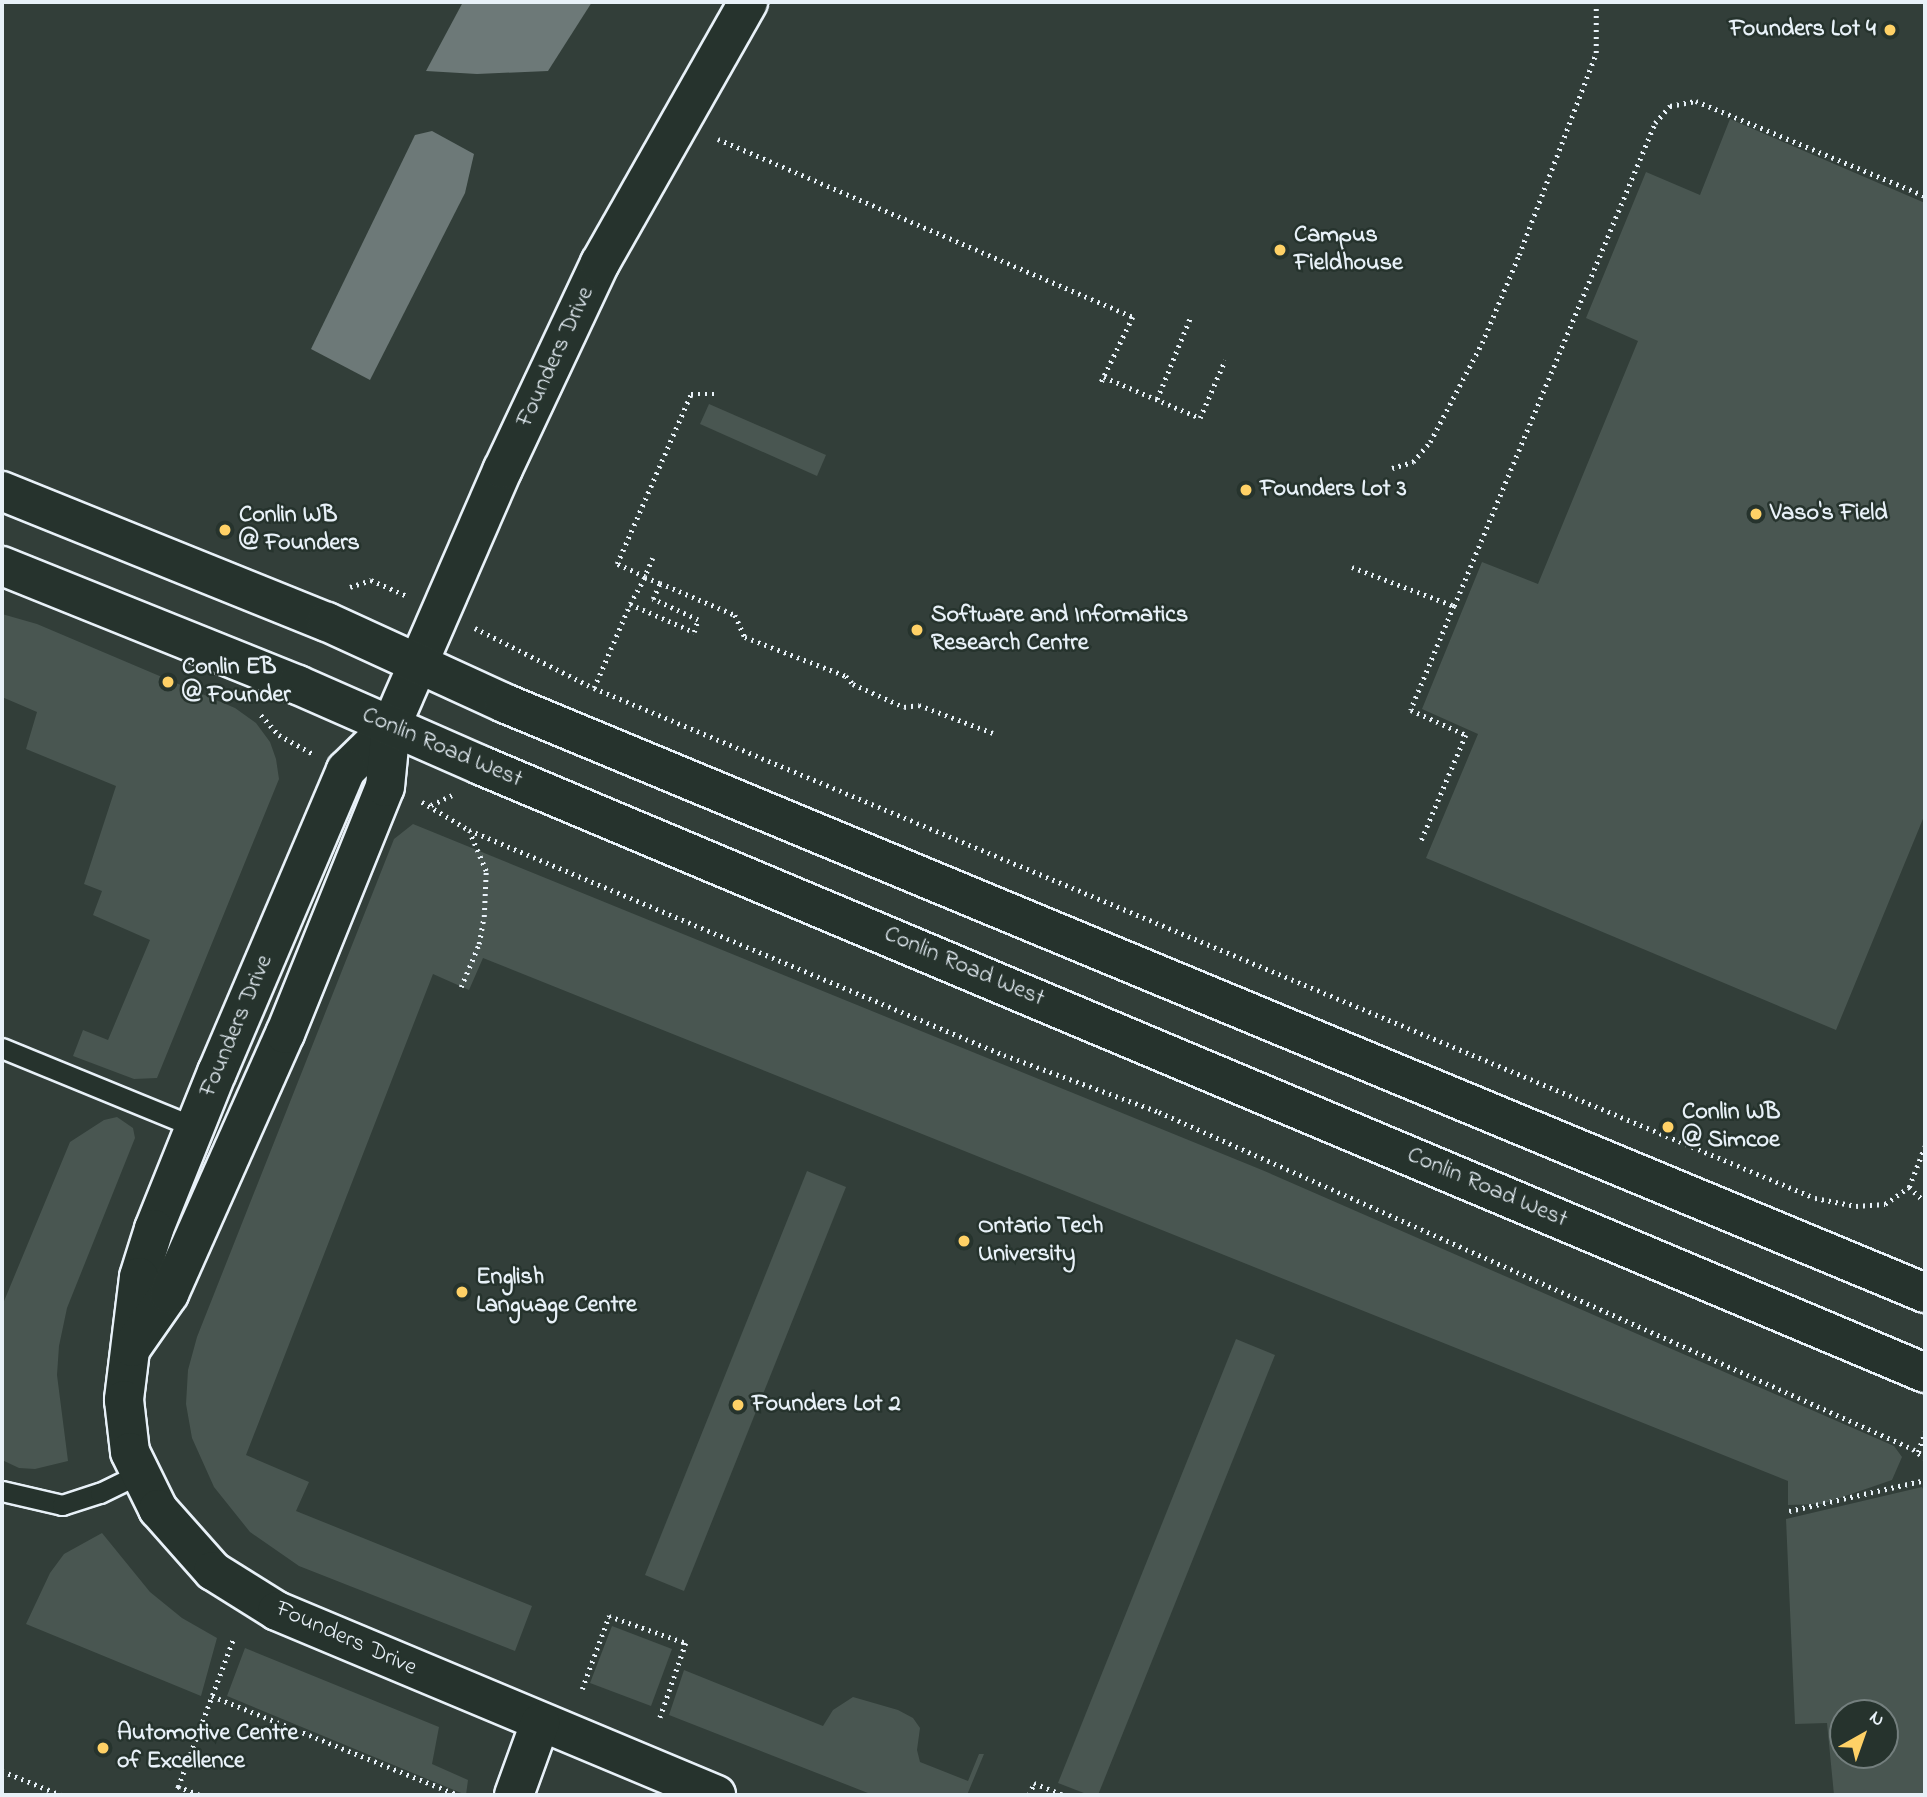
<!DOCTYPE html>
<html>
<head>
<meta charset="utf-8">
<style>
	body { margin:0 }
	#map { position:relative; width:1927px; height:1797px; overflow:hidden; background:#323e39; font-family:"Indie Flower",sans-serif }
	div>[style] { position:absolute }
	.green>* { inset:0; background:#495651 }
	.water>* { inset:0; background:#6d7978 }
	.path>* { height:4.5px; margin-top:-2.25px; transform-origin:0; background:repeating-linear-gradient(90deg,#e8f1f8 0 2px,transparent 0 7px) }
	.roads { filter:drop-shadow(2px 0 #e8f1f8) drop-shadow(-2px 0 #e8f1f8) drop-shadow(0 2px #e8f1f8) drop-shadow(0 -2px #e8f1f8) }
	.service>* { height:19px; margin:-9.5px; padding:0 9.5px; transform-origin:9.5px; border-radius:9.5px; background:#26332d }
	.minor>* { height:38px; margin:-19px; padding:0 19px; transform-origin:19px; border-radius:19px; background:#26332d }
	.tertiary>* { height:38px; margin:-19px; padding:0 19px; transform-origin:19px; border-radius:19px; background:#26332d }
	.dots>* { width:19px; height:19px; translate:-50% -50%; box-sizing:border-box; border:4px solid #26332d; border-radius:50% }
	span { translate:-50% -50%; white-space:nowrap; text-align:center; line-height:1.15; -webkit-text-stroke:5px #26332d; paint-order:stroke }
	.poi-label { font-size:24px; color:#e8f1f8; font-weight:700 }
	.right { translate:-100% -50%; text-align:right }
	.left { translate:0 -50%; text-align:left }
	.street-label { font-size:24px; color:#e8f1f8 }
	.frame { position:absolute; inset:0; border:4px solid #e8f1f8; pointer-events:none }
	.north { position:absolute; left:1829px; top:1699px; width:70px; height:70px; box-sizing:border-box; background:#26332d; border:2px solid #747f7e; border-radius:50%; rotate:40deg; font-size:19px; font-weight:700; line-height:28px; text-align:center; color:#e8f1f8 }
	.north::after { content:''; display:block; margin:auto; width:24px; height:32px; background:#ffd166; clip-path:polygon(50% 0,100% 100%,50% 72%,0 100%) }
</style>
</head>
<body>
<div id="map">
	<div class="green">
		<div style="clip-path:polygon(1730px 119px,1925px 203px,1925px 814px,1836px 1030px,1426px 858px,1478px 734px,1422px 709px,1482px 562px,1538px 584px,1638px 341px,1586px 318px,1646px 172px,1700px 195px)"></div>
		<div style="clip-path:polygon(709px 404px,826px 455px,817px 476px,700px 424px)"></div>
		<div style="clip-path:polygon(2px 614px,37px 624px,235px 708px,256px 723px,270px 742px,276px 759px,279px 779px,157px 1078px,134px 1079px,73px 1056px,83px 1030px,108px 1040px,150px 940px,93px 915px,102px 891px,84px 884px,116px 786px,26px 749px,37px 712px,2px 697px)"></div>
		<div style="clip-path:polygon(413px 824px,1262px 1170px,1894px 1446px,1902px 1457px,1892px 1480px,1822px 1504px,1788px 1505px,1788px 1481px,483px 958px,469px 990px,433px 974px,246px 1455px,309px 1482px,296px 1511px,532px 1606px,515px 1651px,299px 1566px,250px 1532px,214px 1487px,192px 1438px,186px 1404px,188px 1370px,197px 1337px,394px 839px)"></div>
		<div style="clip-path:polygon(117px 1117px,133px 1128px,135px 1138px,67px 1308px,59px 1346px,57px 1375px,68px 1461px,35px 1469px,19px 1468px,2px 1460px,2px 1306px,70px 1142px,104px 1120px)"></div>
		<div style="clip-path:polygon(807px 1171px,846px 1187px,684px 1591px,645px 1575px)"></div>
		<div style="clip-path:polygon(1236px 1339px,1275px 1355px,1098px 1795px,1089px 1795px,1058px 1783px)"></div>
		<div style="clip-path:polygon(evenodd,1922px 1487px,1925px 1493px,1925px 1795px,1834px 1795px,1827px 1723px,1795px 1724px,1786px 1519px,1922px 1487px,1843px 1713px,1885px 1713px,1885px 1755px,1843px 1755px,1843px 1713px)"></div>
		<div style="clip-path:polygon(102px 1533px,150px 1592px,182px 1618px,217px 1638px,201px 1696px,26px 1624px,50px 1573px,64px 1554px)"></div>
		<div style="clip-path:polygon(612px 1626px,672px 1649px,651px 1706px,590px 1683px)"></div>
		<div style="clip-path:polygon(245px 1648px,439px 1727px,432px 1764px,468px 1780px,466px 1795px,227px 1696px)"></div>
		<div style="clip-path:polygon(684px 1670px,823px 1726px,833px 1710px,853px 1697px,898px 1710px,913px 1718px,920px 1728px,917px 1750px,920px 1762px,968px 1781px,979px 1754px,984px 1754px,967px 1795px,873px 1795px,669px 1715px)"></div>
	</div>
	<div class="water">
		<div style="clip-path:polygon(463px 2px,592px 2px,548px 71px,477px 74px,426px 71px)"></div>
		<div style="clip-path:polygon(432px 131px,474px 154px,465px 193px,370px 380px,311px 349px,415px 135px)"></div>
	</div>
	<div class="path">
		<div style="left:718px;top:139px;width:452px;rotate:23.2deg"></div>
		<div style="left:1133px;top:317px;width:73px;rotate:115.9deg"></div>
		<div style="left:1104px;top:377px;width:104px;rotate:23.1deg"></div>
		<div style="left:1200px;top:418px;width:63px;rotate:-66.7deg"></div>
		<div style="left:1157px;top:399px;width:87px;rotate:-67.8deg"></div>
		<div style="left:1392px;top:468px;width:22px;rotate:-16deg"></div>
		<div style="left:1413px;top:462px;width:26px;rotate:-50deg"></div>
		<div style="left:1430px;top:442px;width:112px;rotate:-62.3deg"></div>
		<div style="left:1482px;top:343px;width:95px;rotate:-67.2deg"></div>
		<div style="left:1519px;top:255px;width:216px;rotate:-69.1deg"></div>
		<div style="left:1596px;top:53px;width:51px;rotate:-90deg"></div>
		<div style="left:653px;top:558px;width:21px;rotate:113deg"></div>
		<div style="left:645px;top:577px;width:16px;rotate:22deg"></div>
		<div style="left:1352px;top:567px;width:109px;rotate:20.9deg"></div>
		<div style="left:1454px;top:606px;width:113px;rotate:112.5deg"></div>
		<div style="left:1411px;top:710px;width:60px;rotate:24.4deg"></div>
		<div style="left:1466px;top:735px;width:118px;rotate:112.9deg"></div>
		<div style="left:350px;top:587px;width:22px;rotate:-18deg"></div>
		<div style="left:371px;top:580px;width:39px;rotate:24deg"></div>
		<div style="left:630px;top:604px;width:31px;rotate:-61deg"></div>
		<div style="left:645px;top:577px;width:31px;rotate:-155deg"></div>
		<div style="left:617px;top:564px;width:185px;rotate:-66.5deg"></div>
		<div style="left:691px;top:394px;width:26px"></div>
		<div style="left:1454px;top:606px;width:523px;rotate:-67.41deg"></div>
		<div style="left:1655px;top:123px;width:23px;rotate:-49deg"></div>
		<div style="left:1670px;top:106px;width:26px;rotate:-11deg"></div>
		<div style="left:1696px;top:101px;width:248px;rotate:22.5deg"></div>
		<div style="left:475px;top:628px;width:133px;rotate:26.8deg"></div>
		<div style="left:594px;top:688px;width:1323px;rotate:22.67deg"></div>
		<div style="left:1815px;top:1198px;width:42px;rotate:11deg"></div>
		<div style="left:1856px;top:1206px;width:29px;rotate:-4deg"></div>
		<div style="left:1885px;top:1204px;width:29px;rotate:-35deg"></div>
		<div style="left:1909px;top:1187px;width:44px;rotate:-68.7deg"></div>
		<div style="left:594px;top:688px;width:91px;rotate:-66.8deg"></div>
		<div style="left:630px;top:604px;width:70px;rotate:23.6deg"></div>
		<div style="left:694px;top:632px;width:13px;rotate:-72deg"></div>
		<div style="left:698px;top:620px;width:50px;rotate:-155deg"></div>
		<div style="left:653px;top:599px;width:17px;rotate:-66deg"></div>
		<div style="left:660px;top:583px;width:82px;rotate:23.1deg"></div>
		<div style="left:735px;top:615px;width:24px;rotate:66deg"></div>
		<div style="left:745px;top:637px;width:108px;rotate:21.1deg"></div>
		<div style="left:846px;top:676px;width:11px;rotate:49deg"></div>
		<div style="left:853px;top:684px;width:56px;rotate:24.3deg"></div>
		<div style="left:904px;top:707px;width:15px;rotate:-8deg"></div>
		<div style="left:919px;top:705px;width:79px;rotate:20.7deg"></div>
		<div style="left:261px;top:715px;width:27px;rotate:48deg"></div>
		<div style="left:279px;top:735px;width:38px;rotate:29deg"></div>
		<div style="left:422px;top:802px;width:55px;rotate:30.8deg"></div>
		<div style="left:469px;top:830px;width:580px;rotate:22.81deg"></div>
		<div style="left:1004px;top:1055px;width:165px;rotate:20.2deg"></div>
		<div style="left:1159px;top:1112px;width:826px;rotate:24.08deg"></div>
		<div style="left:1913px;top:1449px;width:15px;rotate:37deg"></div>
		<div style="left:431px;top:805px;width:23px;rotate:-25deg"></div>
		<div style="left:461px;top:987px;width:47px;rotate:-67.3deg"></div>
		<div style="left:479px;top:944px;width:27px;rotate:-80deg"></div>
		<div style="left:484px;top:917px;width:46px;rotate:-87.5deg"></div>
		<div style="left:486px;top:871px;width:43px;rotate:-113deg"></div>
		<div style="left:1909px;top:1187px;width:22px;rotate:43deg"></div>
		<div style="left:1918px;top:1452px;width:21px;rotate:-71deg"></div>
		<div style="left:1789px;top:1511px;width:139px;rotate:-12.8deg"></div>
		<div style="left:582px;top:1689px;width:78px;rotate:-69.7deg"></div>
		<div style="left:609px;top:1616px;width:82px;rotate:19.3deg"></div>
		<div style="left:686px;top:1643px;width:79px;rotate:109.1deg"></div>
		<div style="left:212px;top:1696px;width:265px;rotate:21.9deg"></div>
		<div style="left:2px;top:1771px;width:64px;rotate:22.1deg"></div>
		<div style="left:175px;top:1795px;width:9px;rotate:-69deg"></div>
		<div style="left:199px;top:1795px;width:22px;rotate:-159deg"></div>
		<div style="left:178px;top:1787px;width:160px;rotate:-69.5deg"></div>
		<div style="left:1029px;top:1795px;width:13px;rotate:-67deg"></div>
		<div style="left:1034px;top:1783px;width:32px;rotate:22deg"></div>
	</div>
	<div class="roads">
		<div class="service">
			<div style="left:2px;top:1048px;width:209px;rotate:22.3deg"></div>
			<div style="left:2px;top:1491px;width:62px;rotate:13.1deg"></div>
			<div style="left:62px;top:1505px;width:40px;rotate:-18deg"></div>
			<div style="left:100px;top:1493px;width:46px;rotate:-26deg"></div>
		</div>
		<div class="minor">
			<div style="left:391px;top:726px;width:63px;rotate:135.6deg"></div>
			<div style="left:346px;top:770px;width:328px;rotate:113.1deg"></div>
			<div style="left:217px;top:1072px;width:169px;rotate:111.9deg"></div>
			<div style="left:154px;top:1229px;width:50px;rotate:107.4deg"></div>
			<div style="left:139px;top:1277px;width:124px;rotate:97deg"></div>
			<div style="left:124px;top:1400px;width:52px;rotate:83.4deg"></div>
			<div style="left:130px;top:1452px;width:64px;rotate:63.8deg"></div>
			<div style="left:158px;top:1509px;width:83px;rotate:48.4deg"></div>
			<div style="left:213px;top:1571px;width:75px;rotate:32deg"></div>
			<div style="left:277px;top:1611px;width:476px;rotate:22.7deg"></div>
			<div style="left:132px;top:1347px;width:65px;rotate:-55.1deg"></div>
			<div style="left:169px;top:1294px;width:285px;rotate:-66deg"></div>
			<div style="left:285px;top:1034px;width:266px;rotate:-68deg"></div>
			<div style="left:385px;top:787px;width:61px;rotate:-84.4deg"></div>
			<div style="left:391px;top:726px;width:280px;rotate:-66.5deg"></div>
			<div style="left:503px;top:469px;width:228px;rotate:-64.8deg"></div>
			<div style="left:600px;top:263px;width:300px;rotate:-60.4deg"></div>
			<div style="left:514px;top:1795px;width:77px;rotate:-70.1deg"></div>
		</div>
		<div class="tertiary">
			<div style="left:2px;top:491px;width:350px;rotate:22deg"></div>
			<div style="left:327px;top:622px;width:195px;rotate:24.6deg"></div>
			<div style="left:504px;top:703px;width:1539px;rotate:22.55deg"></div>
			<div style="left:2px;top:566px;width:319px;rotate:21.9deg"></div>
			<div style="left:298px;top:685px;width:199px;rotate:23.7deg"></div>
			<div style="left:480px;top:765px;width:1568px;rotate:22.82deg"></div>
		</div>
	</div>
	<div class="dots">
		<div style="left:1890px;top:30px;background:#ffd166"></div>
		<div style="left:1280px;top:250px;background:#ffd166"></div>
		<div style="left:1246px;top:490px;background:#ffd166"></div>
		<div style="left:1756px;top:514px;background:#ffd166"></div>
		<div style="left:225px;top:530px;background:#ffd166"></div>
		<div style="left:917px;top:630px;background:#ffd166"></div>
		<div style="left:168px;top:682px;background:#ffd166"></div>
		<div style="left:1668px;top:1127px;background:#ffd166"></div>
		<div style="left:964px;top:1241px;background:#ffd166"></div>
		<div style="left:462px;top:1292px;background:#ffd166"></div>
		<div style="left:738px;top:1405px;background:#ffd166"></div>
		<div style="left:103px;top:1748px;background:#ffd166"></div>
	</div>
	<div class="poi-label">
		<span class="right" style="left:1876px;top:30px">Founders Lot 4</span>
		<span class="left" style="left:1294px;top:250px">Campus<br>Fieldhouse</span>
		<span class="left" style="left:1260px;top:490px">Founders Lot 3</span>
		<span class="left" style="left:1770px;top:514px">Vaso's Field</span>
		<span class="left" style="left:239px;top:530px">Conlin WB<br>@ Founders</span>
		<span class="left" style="left:931px;top:630px">Software and Informatics<br>Research Centre</span>
		<span class="left" style="left:182px;top:682px">Conlin EB<br>@ Founder</span>
		<span class="left" style="left:1682px;top:1127px">Conlin WB<br>@ Simcoe</span>
		<span class="left" style="left:978px;top:1241px">Ontario Tech<br>University</span>
		<span class="left" style="left:476px;top:1292px">English<br>Language Centre</span>
		<span class="left" style="left:752px;top:1405px">Founders Lot 2</span>
		<span class="left" style="left:117px;top:1748px">Automotive Centre<br>of Excellence</span>
	</div>
	<div class="street-label">
		<span style="left:556px;top:357px;rotate:-65deg">Founders Drive</span>
		<span style="left:442px;top:748px;rotate:23deg">Conlin Road West</span>
		<span style="left:964px;top:967px;rotate:23deg">Conlin Road West</span>
		<span style="left:237px;top:1026px;rotate:-67deg">Founders Drive</span>
		<span style="left:1487px;top:1188px;rotate:23deg">Conlin Road West</span>
		<span style="left:346px;top:1639px;rotate:24deg">Founders Drive</span>
	</div>
	<div class="frame"></div>
	<div class="north">N</div>
</div>
</body>
</html>
